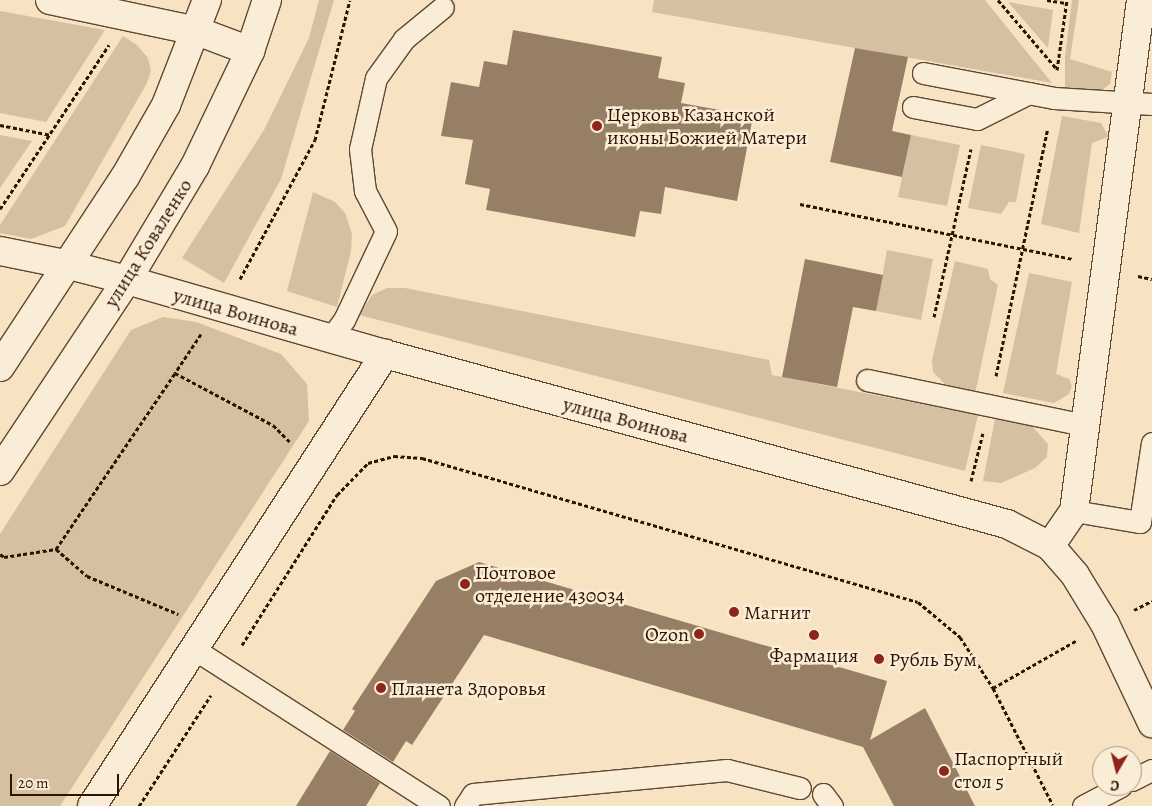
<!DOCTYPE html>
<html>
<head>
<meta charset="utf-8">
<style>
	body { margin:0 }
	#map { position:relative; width:1152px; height:806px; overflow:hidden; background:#f7e3c2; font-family:Alegreya,serif }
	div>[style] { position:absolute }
	.green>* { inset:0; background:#d5c0a1 }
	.building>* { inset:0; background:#977f65 }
	.path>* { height:3px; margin-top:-1.5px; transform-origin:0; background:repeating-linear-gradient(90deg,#2f1301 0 4px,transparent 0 6.5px) }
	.roads { filter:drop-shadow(1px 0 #614731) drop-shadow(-1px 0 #614731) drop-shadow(0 1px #614731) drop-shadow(0 -1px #614731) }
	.lane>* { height:21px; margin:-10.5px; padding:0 10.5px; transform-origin:10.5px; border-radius:10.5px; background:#faedd7 }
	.street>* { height:28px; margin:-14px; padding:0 14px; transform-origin:14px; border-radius:14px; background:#faedd7 }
	.secondary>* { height:28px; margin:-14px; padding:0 14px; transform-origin:14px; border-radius:14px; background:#faedd7 }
	.dots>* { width:14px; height:14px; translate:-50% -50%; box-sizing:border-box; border:2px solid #faedd7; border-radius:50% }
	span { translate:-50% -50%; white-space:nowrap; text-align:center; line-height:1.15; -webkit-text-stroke:5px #faedd7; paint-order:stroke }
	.poi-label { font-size:20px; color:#2f1301 }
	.left { translate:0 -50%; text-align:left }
	.right { translate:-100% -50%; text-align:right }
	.street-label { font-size:20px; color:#2f1301 }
	.north { position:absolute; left:1092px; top:746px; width:50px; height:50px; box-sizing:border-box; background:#faedd7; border:1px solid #a99681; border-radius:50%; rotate:188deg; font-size:14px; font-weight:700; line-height:20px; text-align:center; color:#2f1301 }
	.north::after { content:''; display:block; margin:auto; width:18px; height:22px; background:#8f2418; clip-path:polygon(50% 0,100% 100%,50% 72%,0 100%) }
	.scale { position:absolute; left:10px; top:774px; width:109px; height:22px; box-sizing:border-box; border:2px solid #2f1301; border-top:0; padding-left:6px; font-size:15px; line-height:18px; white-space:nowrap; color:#2f1301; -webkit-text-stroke:4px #faedd7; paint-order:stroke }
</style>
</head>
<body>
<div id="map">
	<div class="green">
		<div style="clip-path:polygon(319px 0,334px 0,281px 179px,224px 283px,182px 258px,264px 130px,309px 38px)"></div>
		<div style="clip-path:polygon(654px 0,985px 0,1052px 83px,652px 12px)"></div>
		<div style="clip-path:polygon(1072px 0,1079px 0,1070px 59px,1112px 72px,1110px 84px,1097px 94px,1065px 90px,1065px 57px)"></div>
		<div style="clip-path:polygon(1008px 2px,1053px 10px,1048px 48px)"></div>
		<div style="clip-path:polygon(0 11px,105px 30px,46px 122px,0 113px)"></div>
		<div style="clip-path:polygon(123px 36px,137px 45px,148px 58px,151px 71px,147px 83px,65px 226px,31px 239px,0 233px,0 225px)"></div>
		<div style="clip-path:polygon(1062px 116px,1101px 123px,1109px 137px,1092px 143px,1079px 233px,1041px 224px)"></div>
		<div style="clip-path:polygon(0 135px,32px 141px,0 188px)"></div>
		<div style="clip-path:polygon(911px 135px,960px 145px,947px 206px,898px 197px)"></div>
		<div style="clip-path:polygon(981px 145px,1025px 154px,1016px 202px,1009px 202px,1001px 214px,968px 208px)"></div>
		<div style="clip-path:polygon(313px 192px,335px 202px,345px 213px,352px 234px,351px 251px,337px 307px,287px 291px)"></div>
		<div style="clip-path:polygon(887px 250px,933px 259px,921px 320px,876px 311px)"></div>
		<div style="clip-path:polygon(955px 261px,988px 269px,990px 279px,998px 285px,975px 394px,950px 389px,933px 372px,932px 360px)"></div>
		<div style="clip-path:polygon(1029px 273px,1072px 282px,1056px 374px,1069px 379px,1072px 386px,1069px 394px,1054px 403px,1003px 393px)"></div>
		<div style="clip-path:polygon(387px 288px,405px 288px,769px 360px,772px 375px,978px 415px,965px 471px,359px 315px,372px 295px)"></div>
		<div style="clip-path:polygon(163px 317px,196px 322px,281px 354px,307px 384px,309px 421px,60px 806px,0 806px,0 534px,131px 330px)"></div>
		<div style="clip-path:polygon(995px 419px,1031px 425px,1048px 444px,1047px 457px,1035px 468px,1001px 483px,983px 481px)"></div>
	</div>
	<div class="building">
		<div style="clip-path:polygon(513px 30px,662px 57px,658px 78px,685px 83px,681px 103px,753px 116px,737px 201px,665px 187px,661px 214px,640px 211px,635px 237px,486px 210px,490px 189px,465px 184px,473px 140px,441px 136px,451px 82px,479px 87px,484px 61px,507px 65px)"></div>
		<div style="clip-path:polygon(855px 48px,908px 57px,892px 131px,911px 135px,902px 177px,830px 162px)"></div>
		<div style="clip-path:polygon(805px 259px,883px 275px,876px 311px,853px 307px,837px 387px,782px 377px)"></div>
		<div style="clip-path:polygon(479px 562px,887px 681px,870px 740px,925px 708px,975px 806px,894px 806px,863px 747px,484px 635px,412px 745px,406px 741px,393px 762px,343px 730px,355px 711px,352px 709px,436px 581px)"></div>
		<div style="clip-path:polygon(330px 751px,380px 783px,366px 806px,296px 806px)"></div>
	</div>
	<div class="path">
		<div style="left:998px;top:0;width:89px;rotate:49.5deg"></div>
		<div style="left:1047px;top:0;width:20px;rotate:9deg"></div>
		<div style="left:1057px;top:70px;width:71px;rotate:-81.9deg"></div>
		<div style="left:0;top:125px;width:52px;rotate:11.1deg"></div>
		<div style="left:800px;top:204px;width:279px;rotate:11.4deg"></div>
		<div style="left:0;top:209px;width:197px;rotate:-56.4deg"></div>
		<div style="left:1138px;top:276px;width:14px;rotate:12deg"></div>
		<div style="left:240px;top:279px;width:158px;rotate:-61.7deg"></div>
		<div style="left:315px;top:140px;width:144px;rotate:-76deg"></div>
		<div style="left:934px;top:317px;width:172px;rotate:-77.6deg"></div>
		<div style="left:201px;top:334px;width:47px;rotate:123.7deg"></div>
		<div style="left:175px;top:373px;width:111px;rotate:28deg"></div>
		<div style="left:273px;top:425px;width:24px;rotate:45deg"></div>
		<div style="left:996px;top:376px;width:253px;rotate:-78.2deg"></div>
		<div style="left:971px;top:481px;width:49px;rotate:-76deg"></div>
		<div style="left:56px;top:549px;width:41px;rotate:41.1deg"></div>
		<div style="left:87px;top:576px;width:99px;rotate:22.7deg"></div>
		<div style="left:0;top:554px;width:5px;rotate:37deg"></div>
		<div style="left:4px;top:557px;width:53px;rotate:-8.7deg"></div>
		<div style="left:56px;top:549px;width:212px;rotate:-55.9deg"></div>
		<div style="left:1134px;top:610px;width:20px;rotate:-27deg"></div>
		<div style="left:242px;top:645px;width:178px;rotate:-57.7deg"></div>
		<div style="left:337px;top:495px;width:45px;rotate:-45.9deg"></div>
		<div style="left:368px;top:463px;width:27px;rotate:-15deg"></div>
		<div style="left:394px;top:456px;width:28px;rotate:4deg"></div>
		<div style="left:422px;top:458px;width:516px;rotate:16.19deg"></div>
		<div style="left:918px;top:602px;width:55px;rotate:39.8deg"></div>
		<div style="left:960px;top:637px;width:61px;rotate:57.1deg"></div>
		<div style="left:993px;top:688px;width:131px;rotate:62.9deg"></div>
		<div style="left:993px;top:688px;width:97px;rotate:-29.7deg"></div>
		<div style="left:139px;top:806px;width:132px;rotate:-57deg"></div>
	</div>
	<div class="roads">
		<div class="lane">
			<div style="left:923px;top:73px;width:133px;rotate:10.8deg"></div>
			<div style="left:1054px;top:98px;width:98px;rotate:3.5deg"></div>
			<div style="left:913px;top:107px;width:65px;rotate:10.6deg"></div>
			<div style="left:977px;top:119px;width:58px;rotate:-26.6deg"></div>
			<div style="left:330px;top:339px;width:24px;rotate:-54deg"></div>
			<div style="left:344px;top:320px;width:98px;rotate:-64.7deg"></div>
			<div style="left:386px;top:231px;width:45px;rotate:-117.7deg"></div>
			<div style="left:365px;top:191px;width:42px;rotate:-96.8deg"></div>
			<div style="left:360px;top:149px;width:73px;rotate:-77.3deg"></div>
			<div style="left:376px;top:78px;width:48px;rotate:-54.3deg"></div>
			<div style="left:404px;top:39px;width:50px;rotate:-39.4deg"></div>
			<div style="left:867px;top:380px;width:223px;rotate:11.7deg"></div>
			<div style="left:1074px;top:511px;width:67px;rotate:9.5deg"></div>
			<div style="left:1140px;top:522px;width:80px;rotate:-81.4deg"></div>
			<div style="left:194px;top:649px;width:291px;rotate:32.7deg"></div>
			<div style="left:1132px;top:780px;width:22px;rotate:-27deg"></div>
			<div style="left:823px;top:794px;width:15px;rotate:53deg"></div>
			<div style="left:465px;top:806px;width:14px;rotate:-56deg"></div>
			<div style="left:473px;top:794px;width:255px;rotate:-5.4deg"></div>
			<div style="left:727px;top:770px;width:75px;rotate:13.9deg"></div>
			<div style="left:1083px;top:806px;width:43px;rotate:-27.8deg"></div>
		</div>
		<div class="street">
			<div style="left:50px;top:0;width:150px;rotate:11.9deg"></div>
			<div style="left:0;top:251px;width:66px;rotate:11.3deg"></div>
			<div style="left:127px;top:280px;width:268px;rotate:16deg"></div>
			<div style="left:385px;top:354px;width:645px;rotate:15.29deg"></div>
			<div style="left:1007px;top:524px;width:48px;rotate:27.1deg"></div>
			<div style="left:1050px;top:546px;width:38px;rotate:49deg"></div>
			<div style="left:1075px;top:575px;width:57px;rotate:58.5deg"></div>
			<div style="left:1105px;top:624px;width:110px;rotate:64.6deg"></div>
			<div style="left:1050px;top:546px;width:42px;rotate:-55.6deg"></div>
			<div style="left:1074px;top:511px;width:515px;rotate:-82.53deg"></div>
			<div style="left:92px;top:806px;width:539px;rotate:-57.05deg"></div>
		</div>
		<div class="secondary">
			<div style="left:197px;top:31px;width:57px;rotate:20.7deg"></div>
			<div style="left:65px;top:264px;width:64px;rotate:14.5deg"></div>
			<div style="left:0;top:367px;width:227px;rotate:-56.7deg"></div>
			<div style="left:125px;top:177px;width:83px;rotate:-60.3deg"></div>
			<div style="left:166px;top:105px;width:113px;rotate:-68.7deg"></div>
			<div style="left:0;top:471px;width:229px;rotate:-56.4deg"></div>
			<div style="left:127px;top:280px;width:133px;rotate:-59.2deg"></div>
			<div style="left:195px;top:166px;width:127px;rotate:-64.4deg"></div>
			<div style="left:250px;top:51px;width:54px;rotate:-71.6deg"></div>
		</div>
	</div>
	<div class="dots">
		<div style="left:597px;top:126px;background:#8f2418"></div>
		<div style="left:465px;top:584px;background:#8f2418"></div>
		<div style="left:734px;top:612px;background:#8f2418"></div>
		<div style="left:699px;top:634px;background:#8f2418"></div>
		<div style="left:814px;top:635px;background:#8f2418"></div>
		<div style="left:879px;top:659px;background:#8f2418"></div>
		<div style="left:381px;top:688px;background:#8f2418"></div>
		<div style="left:944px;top:771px;background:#8f2418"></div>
	</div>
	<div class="poi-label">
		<span class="left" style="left:607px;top:126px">Церковь Казанской<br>иконы Божией Матери</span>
		<span class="left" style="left:475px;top:584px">Почтовое<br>отделение 430034</span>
		<span class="left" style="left:744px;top:612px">Магнит</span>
		<span class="right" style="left:689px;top:634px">Ozon</span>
		<span style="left:814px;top:655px">Фармация</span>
		<span class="left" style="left:889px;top:659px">Рубль Бум</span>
		<span class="left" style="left:391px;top:688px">Планета Здоровья</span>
		<span class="left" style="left:954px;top:770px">Паспортный<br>стол 5</span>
	</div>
	<div class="street-label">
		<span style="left:148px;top:243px;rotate:-58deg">улица Коваленко</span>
		<span style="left:236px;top:312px;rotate:16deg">улица Воинова</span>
		<span style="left:626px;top:420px;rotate:15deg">улица Воинова</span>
	</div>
	<div class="north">С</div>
	<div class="scale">20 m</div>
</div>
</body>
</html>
